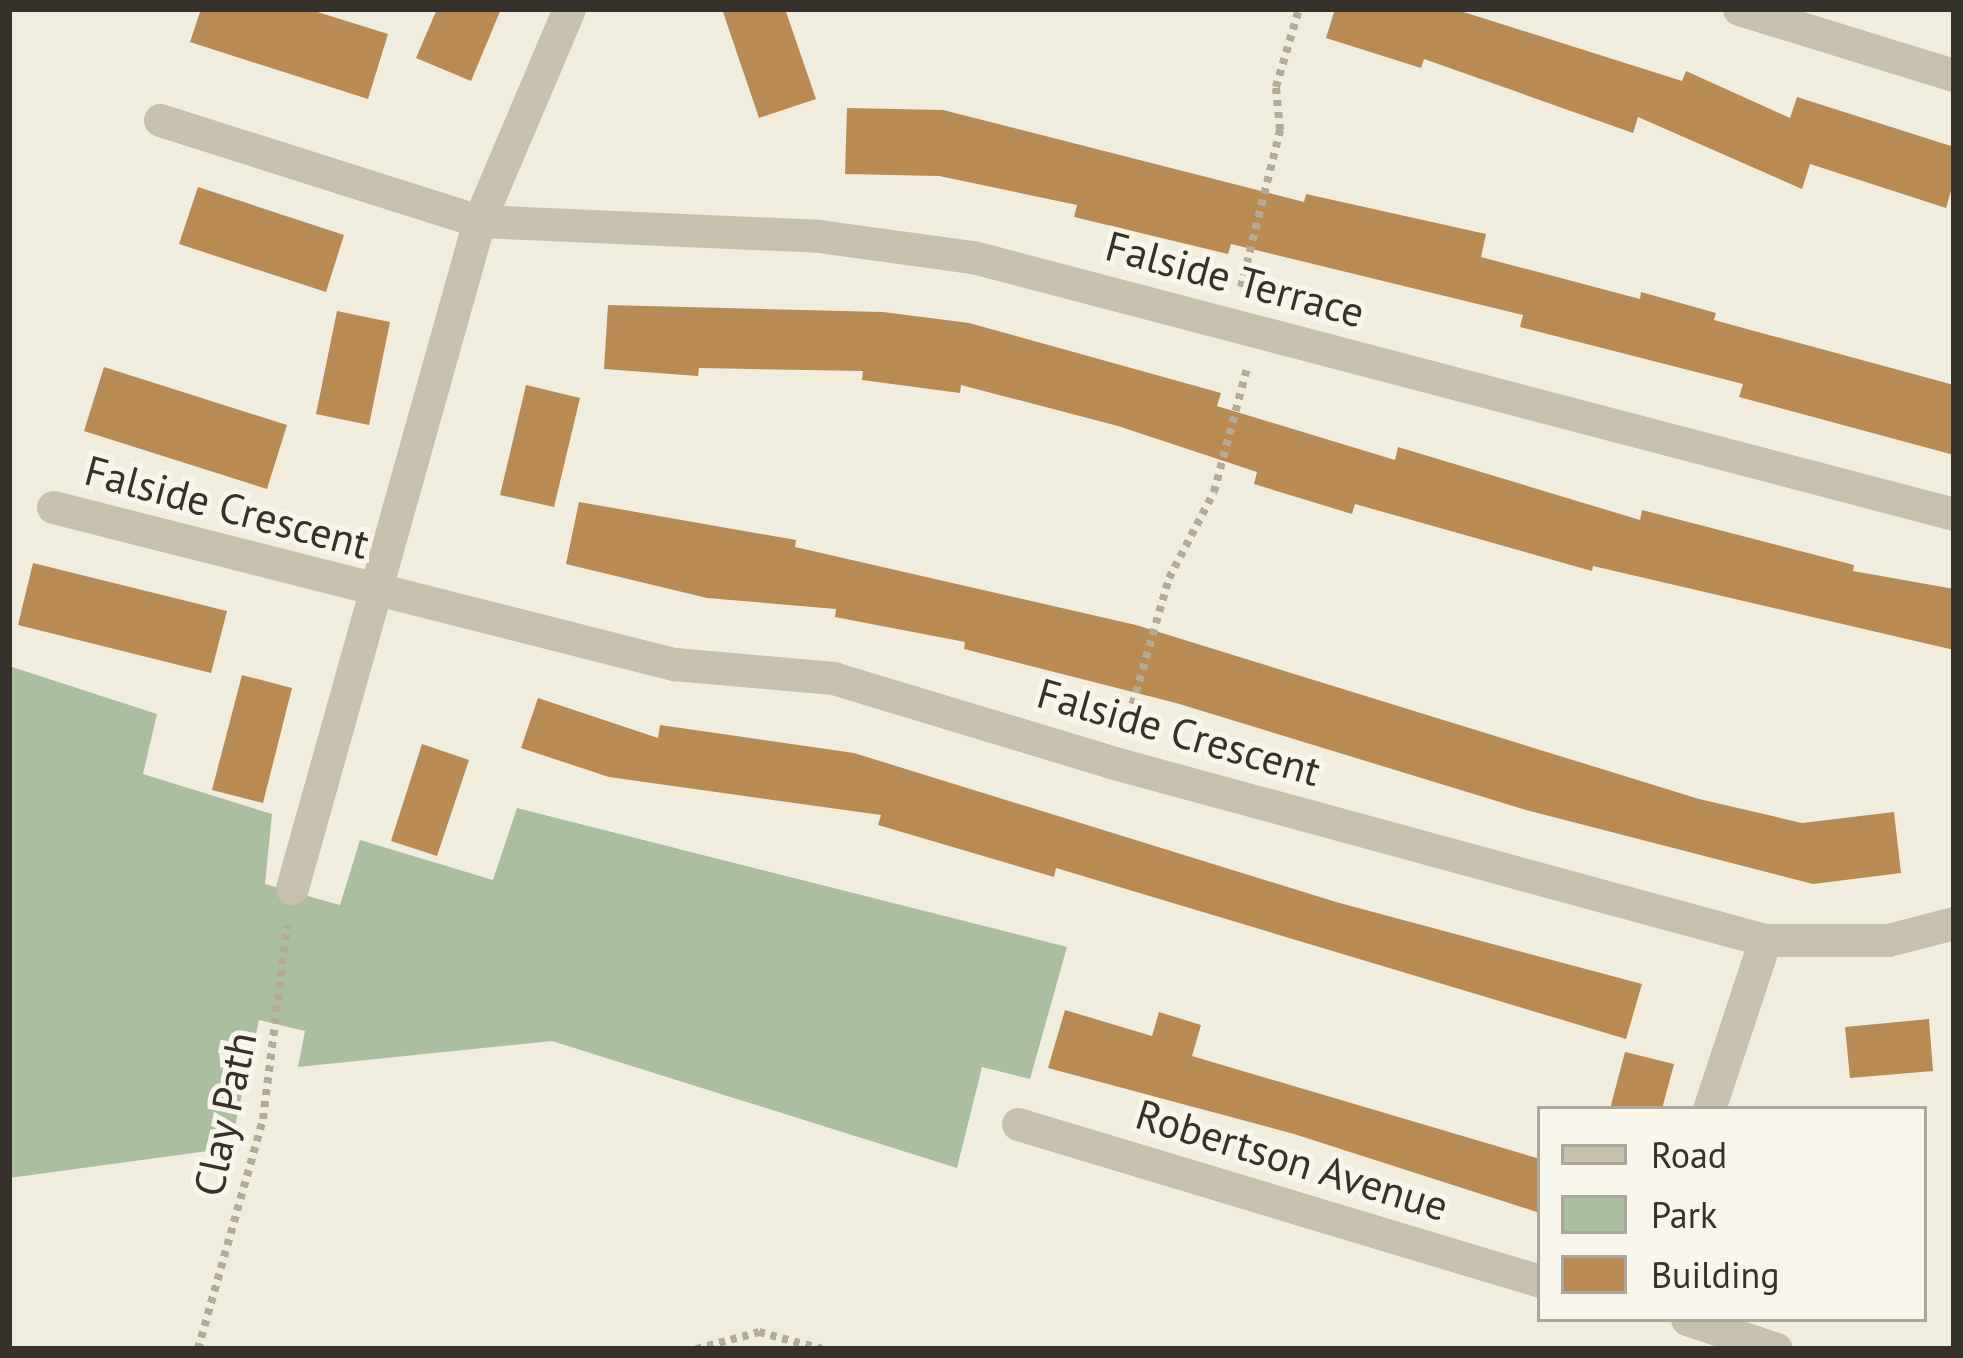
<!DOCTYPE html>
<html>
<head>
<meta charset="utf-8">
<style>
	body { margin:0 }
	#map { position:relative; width:1963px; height:1358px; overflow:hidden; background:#f0eddf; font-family:"PT Sans",sans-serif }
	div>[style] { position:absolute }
	.green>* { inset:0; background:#abbea0 }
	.building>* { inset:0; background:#b88b54 }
	.path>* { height:8px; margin-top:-4px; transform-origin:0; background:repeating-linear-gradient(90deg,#b3ab96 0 6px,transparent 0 12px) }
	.minor>* { height:33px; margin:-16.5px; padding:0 16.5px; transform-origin:16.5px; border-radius:16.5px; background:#c7c0ac }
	span { translate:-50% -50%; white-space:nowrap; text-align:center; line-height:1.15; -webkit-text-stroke:10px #f8f6eb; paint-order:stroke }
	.street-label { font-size:42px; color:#36312a }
	.frame { position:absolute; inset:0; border:12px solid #36312a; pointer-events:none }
	.legend { position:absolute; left:1537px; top:1106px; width:390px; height:216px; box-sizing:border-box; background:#f8f6eb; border:3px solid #aaa79e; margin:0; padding:15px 21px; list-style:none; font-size:36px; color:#36312a }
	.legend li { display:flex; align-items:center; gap:24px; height:60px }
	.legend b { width:60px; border:3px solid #aaa79e }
</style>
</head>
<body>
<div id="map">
	<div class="green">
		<div style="clip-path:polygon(9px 666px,157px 714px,143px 774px,272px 814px,265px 884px,340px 905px,360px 840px,493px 880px,517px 808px,1067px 947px,1030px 1079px,982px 1067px,957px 1168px,552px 1041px,298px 1067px,305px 1031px,259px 1020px,230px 1148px,9px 1178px)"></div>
	</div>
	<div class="building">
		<div style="clip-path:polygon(201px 9px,308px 9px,388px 34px,368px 99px,190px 42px)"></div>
		<div style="clip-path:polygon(437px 9px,501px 9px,471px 81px,416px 58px)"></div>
		<div style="clip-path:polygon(722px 9px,785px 9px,816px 99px,759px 118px)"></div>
		<div style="clip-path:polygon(1335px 9px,1454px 9px,1682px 81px,1686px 71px,1790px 118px,1797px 97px,1954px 147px,1954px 181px,1946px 208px,1810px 164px,1802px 189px,1638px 117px,1633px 133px,1424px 59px,1421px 68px,1326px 38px)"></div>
		<div style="clip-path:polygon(847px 108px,943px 110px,1304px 202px,1306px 194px,1486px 234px,1481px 257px,1640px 299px,1641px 292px,1716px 313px,1714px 320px,1954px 385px,1954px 455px,1739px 397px,1743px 384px,1520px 327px,1523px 315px,1231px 244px,1228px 254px,1074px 217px,1077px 205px,939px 176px,845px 174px)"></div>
		<div style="clip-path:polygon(198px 187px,344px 235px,326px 292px,179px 244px)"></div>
		<div style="clip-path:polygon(608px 305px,883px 312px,969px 323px,1221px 393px,1217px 406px,1395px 460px,1398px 447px,1640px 520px,1642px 510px,1854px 565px,1853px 571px,1954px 589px,1954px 650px,1593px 566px,1592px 571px,1355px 504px,1352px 514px,1254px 484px,1257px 472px,1118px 426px,961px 385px,960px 393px,862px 380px,863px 371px,699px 368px,698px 376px,604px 369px)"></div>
		<div style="clip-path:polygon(337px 311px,390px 322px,369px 425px,316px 414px)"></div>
		<div style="clip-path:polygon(104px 367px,287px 425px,267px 489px,84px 431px)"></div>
		<div style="clip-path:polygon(526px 385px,580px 398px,554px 507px,500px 495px)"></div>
		<div style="clip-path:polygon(579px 502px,796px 540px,795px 547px,1136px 625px,1699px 799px,1802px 823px,1894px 812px,1901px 873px,1813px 884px,1526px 810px,1176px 703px,964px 649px,965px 642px,835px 617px,836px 609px,707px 598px,566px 564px)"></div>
		<div style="clip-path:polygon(33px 563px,227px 611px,211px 673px,18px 625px)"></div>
		<div style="clip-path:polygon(242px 675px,292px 688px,263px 803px,212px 790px)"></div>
		<div style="clip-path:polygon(538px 698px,658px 738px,660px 725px,854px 753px,1336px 902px,1642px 984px,1626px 1039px,1056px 868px,1054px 877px,878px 825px,881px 815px,609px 777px,521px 748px)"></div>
		<div style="clip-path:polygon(422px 744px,469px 760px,437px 856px,391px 841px)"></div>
		<div style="clip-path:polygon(1065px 1010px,1152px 1036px,1159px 1012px,1201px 1025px,1192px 1056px,1540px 1159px,1540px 1213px,1294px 1134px,1048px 1068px)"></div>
		<div style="clip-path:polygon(1929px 1019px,1933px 1071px,1850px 1078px,1845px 1027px)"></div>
		<div style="clip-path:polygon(1625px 1052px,1674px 1064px,1662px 1109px,1610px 1109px)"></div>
	</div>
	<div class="path">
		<div style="left:1241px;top:287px;width:162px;rotate:-76deg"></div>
		<div style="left:1280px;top:130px;width:43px;rotate:-95.3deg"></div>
		<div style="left:1276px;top:87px;width:81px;rotate:-73.6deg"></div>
		<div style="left:1126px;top:727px;width:155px;rotate:-73.9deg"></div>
		<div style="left:1169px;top:578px;width:97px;rotate:-62.4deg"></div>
		<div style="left:1214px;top:492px;width:128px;rotate:-75.1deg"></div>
		<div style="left:198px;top:1349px;width:239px;rotate:-74.2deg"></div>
		<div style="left:263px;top:1119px;width:195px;rotate:-82.9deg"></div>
		<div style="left:696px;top:1349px;width:65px;rotate:-15.1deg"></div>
		<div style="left:759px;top:1332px;width:65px;rotate:15.1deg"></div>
	</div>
	<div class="minor">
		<div style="left:1739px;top:9px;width:225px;rotate:17.1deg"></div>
		<div style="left:160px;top:120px;width:335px;rotate:17.6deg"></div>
		<div style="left:479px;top:221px;width:340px;rotate:2.5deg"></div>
		<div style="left:819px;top:236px;width:155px;rotate:7.8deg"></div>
		<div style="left:973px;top:257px;width:1014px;rotate:14.68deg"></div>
		<div style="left:53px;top:507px;width:641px;rotate:14.19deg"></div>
		<div style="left:674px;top:664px;width:160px;rotate:5deg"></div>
		<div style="left:833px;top:678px;width:298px;rotate:16.8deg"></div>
		<div style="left:1118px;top:764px;width:671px;rotate:15.22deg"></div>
		<div style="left:1765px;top:940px;width:123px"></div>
		<div style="left:1888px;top:940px;width:68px;rotate:-14.4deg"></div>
		<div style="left:292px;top:888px;width:693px;rotate:-74.34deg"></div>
		<div style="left:479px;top:221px;width:230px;rotate:-67deg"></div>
		<div style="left:1709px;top:1109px;width:178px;rotate:-71.7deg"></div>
		<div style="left:1018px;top:1124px;width:545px;rotate:16.74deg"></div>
		<div style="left:1687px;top:1319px;width:94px;rotate:18.6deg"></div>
	</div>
	<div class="street-label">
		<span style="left:1235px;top:279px;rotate:15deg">Falside Terrace</span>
		<span style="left:227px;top:507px;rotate:15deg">Falside Crescent</span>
		<span style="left:1179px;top:732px;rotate:16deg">Falside Crescent</span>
		<span style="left:225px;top:1114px;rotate:-78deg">Clay Path</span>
		<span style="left:1292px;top:1160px;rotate:17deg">Robertson Avenue</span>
	</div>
	<div class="frame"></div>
	<ul class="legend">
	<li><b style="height:15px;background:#c7c0ac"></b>Road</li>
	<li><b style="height:33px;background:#abbea0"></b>Park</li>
	<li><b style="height:33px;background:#b88b54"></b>Building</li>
	</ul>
</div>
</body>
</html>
